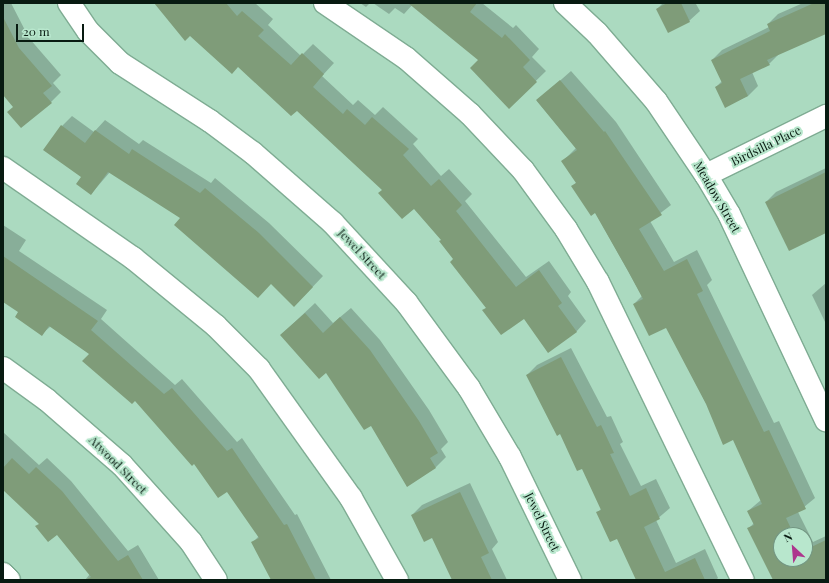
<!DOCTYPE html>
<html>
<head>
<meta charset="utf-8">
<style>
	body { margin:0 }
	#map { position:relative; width:829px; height:583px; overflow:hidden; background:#abdac0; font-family:"Playfair Display",serif }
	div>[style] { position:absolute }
	.shadow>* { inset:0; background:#0003 }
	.building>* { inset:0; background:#7f9c79 }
	.roads { filter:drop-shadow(1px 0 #7fac93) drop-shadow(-1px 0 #7fac93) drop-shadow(0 1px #7fac93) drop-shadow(0 -1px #7fac93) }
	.minor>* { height:22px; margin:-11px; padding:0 11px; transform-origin:11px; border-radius:11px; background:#fff }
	span { translate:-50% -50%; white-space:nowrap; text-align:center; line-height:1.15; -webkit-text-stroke:4px #b8e7cd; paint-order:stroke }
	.street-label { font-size:12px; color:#081a11 }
	.frame { position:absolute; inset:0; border:4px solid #081a11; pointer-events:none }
	.north { position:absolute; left:773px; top:527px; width:40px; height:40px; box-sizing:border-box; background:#b8e7cd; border:1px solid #729582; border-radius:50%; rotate:334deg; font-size:11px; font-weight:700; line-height:16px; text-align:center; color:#081a11 }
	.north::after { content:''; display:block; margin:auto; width:14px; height:18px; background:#ad368d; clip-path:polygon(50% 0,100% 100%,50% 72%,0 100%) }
	.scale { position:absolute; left:16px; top:24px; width:68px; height:18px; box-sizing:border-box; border:2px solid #081a11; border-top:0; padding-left:5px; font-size:12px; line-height:14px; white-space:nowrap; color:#081a11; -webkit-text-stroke:3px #b8e7cd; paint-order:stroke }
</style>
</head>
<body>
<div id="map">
	<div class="shadow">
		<div style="clip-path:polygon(3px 3px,11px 3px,29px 38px,61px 75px,53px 83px,61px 92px,51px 102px,14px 106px,3px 93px)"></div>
		<div style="clip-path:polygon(155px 3px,255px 3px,273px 19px,268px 25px,301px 56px,313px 44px,334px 63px,322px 76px,353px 105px,358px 100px,375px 115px,383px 107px,418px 139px,413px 144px,441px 176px,449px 169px,472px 194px,465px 201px,526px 277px,549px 261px,571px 292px,568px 296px,586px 321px,576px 332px,524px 317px,484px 310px,487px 307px,442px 240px,414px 208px,297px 110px)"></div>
		<div style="clip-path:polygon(360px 3px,370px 3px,366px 7px)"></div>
		<div style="clip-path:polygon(373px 3px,414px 3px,404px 14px,395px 8px,389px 14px)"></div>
		<div style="clip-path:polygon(436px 3px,482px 3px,513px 28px,516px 25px,539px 49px,532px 57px,546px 71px,509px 107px,480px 60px)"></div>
		<div style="clip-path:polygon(663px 3px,699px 3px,696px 4px,700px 11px,689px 21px,657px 9px)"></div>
		<div style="clip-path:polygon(803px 3px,826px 3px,826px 33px,779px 54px,769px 64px,752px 72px,758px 86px,748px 96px,725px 106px,716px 87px,722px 81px,712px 60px,722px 50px,769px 27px,768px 24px,778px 14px)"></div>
		<div style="clip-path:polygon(evenodd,571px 71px,616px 122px,671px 205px,650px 221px,674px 262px,697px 250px,712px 280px,707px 285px,774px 423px,779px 421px,815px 498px,798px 512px,813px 542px,826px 536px,826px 580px,774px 580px,749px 528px,754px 523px,748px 511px,761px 500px,734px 439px,706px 403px,666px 326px,634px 304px,642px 296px,595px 212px,573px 186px,577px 182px,563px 161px,576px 148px,537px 101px,571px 71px,781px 535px,805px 535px,805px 559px,781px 559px,781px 535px)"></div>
		<div style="clip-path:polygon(72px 116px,94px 132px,105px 120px,139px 144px,143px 140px,211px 183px,215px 178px,269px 223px,323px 276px,304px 296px,271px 283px,181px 217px,110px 172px,91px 194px,62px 126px)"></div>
		<div style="clip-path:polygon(826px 168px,826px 232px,766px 202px,776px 192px)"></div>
		<div style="clip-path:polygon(3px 225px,26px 240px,19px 251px,107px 310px,101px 319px,175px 385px,182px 379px,237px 442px,242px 438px,295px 515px,297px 514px,331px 580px,272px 580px,253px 542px,259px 536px,227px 491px,195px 462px,90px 354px,51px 326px,42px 334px,20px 311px,3px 301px)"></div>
		<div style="clip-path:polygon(826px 283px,826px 324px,812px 295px)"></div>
		<div style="clip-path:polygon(315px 303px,333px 323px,351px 308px,380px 340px,429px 410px,448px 442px,441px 449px,446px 457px,436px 467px,407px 486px,371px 424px,326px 371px,281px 335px)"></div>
		<div style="clip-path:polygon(571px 348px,607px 417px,611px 416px,623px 442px,620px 444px,641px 486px,656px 479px,670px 508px,656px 520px,676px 563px,705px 549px,718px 578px,716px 580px,643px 580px,617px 538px,597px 513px,602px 508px,583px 467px,527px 375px,537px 365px)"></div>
		<div style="clip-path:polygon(3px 432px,39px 465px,47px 458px,71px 481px,128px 551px,138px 545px,159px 580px,85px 580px,90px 574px,57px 533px,40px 523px,3px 489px)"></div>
		<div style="clip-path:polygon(470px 483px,498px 542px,492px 549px,507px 580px,457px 580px,433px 537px,412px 515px,422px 505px)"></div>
	</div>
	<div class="building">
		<div style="clip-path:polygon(154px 3px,226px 3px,237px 16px,242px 11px,264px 30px,258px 36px,291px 65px,302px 53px,324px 74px,313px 87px,343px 114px,347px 109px,365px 125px,372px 117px,409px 149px,403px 155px,431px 186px,439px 179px,462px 205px,456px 211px,516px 287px,539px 270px,562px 303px,558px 306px,577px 332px,548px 353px,524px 319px,501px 335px,482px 310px,486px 308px,450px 262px,453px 259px,439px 241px,441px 240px,414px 209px,402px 219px,378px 193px,382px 190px,297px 111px,291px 116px,238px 67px,232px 74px,190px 36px,185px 41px)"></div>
		<div style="clip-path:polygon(408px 3px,477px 3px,470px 12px,502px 38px,505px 34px,530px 60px,523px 67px,537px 82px,509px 109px,470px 68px,478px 60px)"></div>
		<div style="clip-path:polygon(667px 3px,681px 3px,690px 22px,668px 33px,656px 9px)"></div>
		<div style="clip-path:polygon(814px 3px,826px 3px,826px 34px,767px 60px,770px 65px,740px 79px,748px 96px,725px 108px,715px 87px,722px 83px,711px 60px,770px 31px,767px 24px)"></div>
		<div style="clip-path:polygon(3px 17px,19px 48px,52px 86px,43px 93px,52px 103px,21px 128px,7px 112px,13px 107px,3px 95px)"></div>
		<div style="clip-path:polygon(560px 80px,604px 132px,605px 131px,662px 215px,639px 229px,664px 271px,687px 259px,703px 291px,697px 294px,764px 432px,769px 430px,806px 509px,786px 518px,794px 535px,781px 535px,781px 559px,805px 559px,805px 550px,826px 540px,826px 580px,773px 580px,747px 528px,754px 525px,747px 511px,762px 504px,733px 440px,723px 445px,706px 404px,666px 328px,649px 336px,633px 304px,643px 299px,628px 271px,595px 213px,591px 216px,571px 186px,576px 183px,561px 161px,577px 150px,536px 100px)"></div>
		<div style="clip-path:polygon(61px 125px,85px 143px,95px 130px,129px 154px,132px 149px,200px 193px,205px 188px,259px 233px,313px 287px,294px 307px,271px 284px,258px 298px,174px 225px,180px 218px,108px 172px,91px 195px,76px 184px,81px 177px,43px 150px)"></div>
		<div style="clip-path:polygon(826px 172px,826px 233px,789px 251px,765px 202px)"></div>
		<div style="clip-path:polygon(3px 256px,98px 321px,91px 330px,164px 394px,172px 388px,227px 451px,232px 448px,284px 525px,287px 524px,316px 580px,271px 580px,251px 542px,259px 538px,227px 492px,218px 498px,194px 464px,192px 466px,135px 401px,132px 404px,82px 361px,89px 354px,49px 326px,42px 336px,15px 317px,18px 312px,3px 302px)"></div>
		<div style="clip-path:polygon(305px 313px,323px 333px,340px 317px,370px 350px,419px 421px,438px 453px,430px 458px,436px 468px,407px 487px,371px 426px,364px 430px,326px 373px,319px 379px,280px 335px)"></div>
		<div style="clip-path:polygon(561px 357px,597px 427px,601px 425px,614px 453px,610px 454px,630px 496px,646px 488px,660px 519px,644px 527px,665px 572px,695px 558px,705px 580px,636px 580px,617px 539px,610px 542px,596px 512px,601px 510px,582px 469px,577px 471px,560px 434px,557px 436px,526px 375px)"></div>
		<div style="clip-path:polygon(12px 458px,29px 474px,36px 467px,62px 491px,118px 561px,128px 555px,143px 580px,85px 580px,91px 577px,57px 535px,48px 542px,35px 526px,39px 524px,3px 490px,3px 468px)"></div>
		<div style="clip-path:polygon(460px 492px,489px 553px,481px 557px,492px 580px,452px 580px,432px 538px,424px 542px,411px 515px)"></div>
	</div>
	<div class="roads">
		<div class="minor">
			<div style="left:69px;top:3px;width:34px;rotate:56deg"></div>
			<div style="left:88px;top:31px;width:45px;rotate:45deg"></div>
			<div style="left:120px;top:63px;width:107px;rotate:32.8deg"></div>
			<div style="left:210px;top:121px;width:54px;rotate:36.7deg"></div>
			<div style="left:253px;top:153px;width:106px;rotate:41.2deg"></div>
			<div style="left:333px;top:223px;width:108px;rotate:47.3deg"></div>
			<div style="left:406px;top:302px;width:107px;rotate:53.8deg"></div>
			<div style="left:469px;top:388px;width:80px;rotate:59.3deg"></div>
			<div style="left:510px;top:457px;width:137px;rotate:64deg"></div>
			<div style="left:325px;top:3px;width:98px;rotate:34.2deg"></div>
			<div style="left:406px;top:58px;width:85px;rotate:41.2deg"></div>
			<div style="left:470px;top:114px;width:77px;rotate:46.6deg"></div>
			<div style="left:523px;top:170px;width:73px;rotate:53.9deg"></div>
			<div style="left:566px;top:229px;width:62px;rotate:58.9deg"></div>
			<div style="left:598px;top:282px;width:331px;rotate:64.1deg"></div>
			<div style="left:565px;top:3px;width:44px;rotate:43.2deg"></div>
			<div style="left:597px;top:33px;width:90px;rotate:49.1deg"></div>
			<div style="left:656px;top:101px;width:89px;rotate:56deg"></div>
			<div style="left:706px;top:175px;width:45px;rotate:59.5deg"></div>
			<div style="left:729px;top:214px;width:228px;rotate:64.8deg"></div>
			<div style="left:3px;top:168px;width:158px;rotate:34.7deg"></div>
			<div style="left:133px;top:258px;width:107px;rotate:39.3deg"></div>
			<div style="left:216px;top:326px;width:61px;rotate:45deg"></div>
			<div style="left:259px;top:369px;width:158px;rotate:54.5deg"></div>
			<div style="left:351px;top:498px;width:94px;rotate:60.7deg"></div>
			<div style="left:706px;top:175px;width:134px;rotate:-26.2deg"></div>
			<div style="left:3px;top:368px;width:54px;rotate:36deg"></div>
			<div style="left:47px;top:400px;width:99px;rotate:40.9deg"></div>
			<div style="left:122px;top:465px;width:103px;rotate:48.1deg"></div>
			<div style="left:191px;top:542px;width:45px;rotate:56.7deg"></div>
			<div style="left:3px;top:574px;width:8px;rotate:45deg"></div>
		</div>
	</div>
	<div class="street-label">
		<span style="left:766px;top:146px;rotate:-26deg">Birdsilla Place</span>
		<span style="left:717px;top:197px;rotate:60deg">Meadow Street</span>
		<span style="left:362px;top:254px;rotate:47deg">Jewel Street</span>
		<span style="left:118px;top:465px;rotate:45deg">Atwood Street</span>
		<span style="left:542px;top:522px;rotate:64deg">Jewel Street</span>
	</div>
	<div class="frame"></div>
	<div class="north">N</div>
	<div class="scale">20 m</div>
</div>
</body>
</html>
